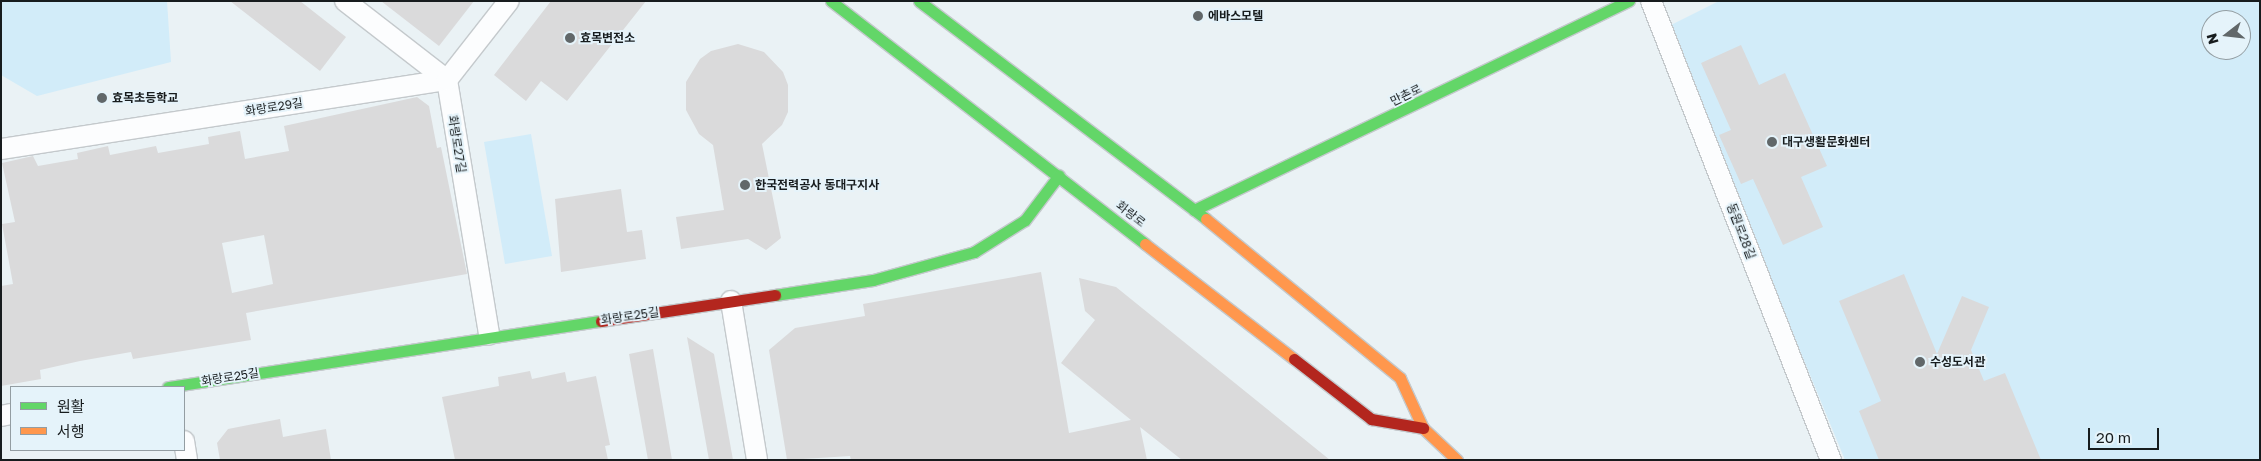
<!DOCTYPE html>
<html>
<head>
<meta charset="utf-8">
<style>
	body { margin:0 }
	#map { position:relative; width:2261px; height:461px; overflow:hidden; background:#eaf2f5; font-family:"Golos Text","Noto Sans KR",sans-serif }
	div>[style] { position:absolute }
	.green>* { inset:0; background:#d2ecf9 }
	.building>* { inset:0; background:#dadadb }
	.roads { filter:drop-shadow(1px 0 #c4c9cc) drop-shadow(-1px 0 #c4c9cc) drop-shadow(0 1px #c4c9cc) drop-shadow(0 -1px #c4c9cc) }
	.street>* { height:20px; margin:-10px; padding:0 10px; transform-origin:10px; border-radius:10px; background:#fcfdfe }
	.fast>* { height:11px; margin:-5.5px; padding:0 5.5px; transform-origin:5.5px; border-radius:5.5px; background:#63d668 }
	.slow>* { height:11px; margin:-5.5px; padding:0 5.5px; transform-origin:5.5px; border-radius:5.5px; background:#ff974d }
	.jam>* { height:11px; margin:-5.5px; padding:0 5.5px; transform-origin:5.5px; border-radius:5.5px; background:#b3261e }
	.dots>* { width:14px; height:14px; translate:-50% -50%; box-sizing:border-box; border:2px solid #e5f3fa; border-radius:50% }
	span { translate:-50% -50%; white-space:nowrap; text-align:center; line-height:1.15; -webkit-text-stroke:4px #e5f3fa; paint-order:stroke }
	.poi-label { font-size:12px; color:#171c1e; font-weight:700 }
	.left { translate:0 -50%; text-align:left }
	.street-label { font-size:12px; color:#171c1e }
	.frame { position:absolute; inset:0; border:2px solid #171c1e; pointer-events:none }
	.legend { position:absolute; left:10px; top:386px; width:175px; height:65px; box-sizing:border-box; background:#e5f3fa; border:1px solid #939da2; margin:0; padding:6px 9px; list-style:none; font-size:15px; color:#171c1e }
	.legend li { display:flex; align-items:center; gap:10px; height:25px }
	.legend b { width:25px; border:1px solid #939da2 }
	.north { position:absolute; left:2201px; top:10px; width:50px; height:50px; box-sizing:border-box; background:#e5f3fa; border:1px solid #939da2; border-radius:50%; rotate:254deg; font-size:14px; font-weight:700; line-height:20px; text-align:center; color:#171c1e }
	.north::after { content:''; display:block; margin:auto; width:18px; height:22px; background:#616769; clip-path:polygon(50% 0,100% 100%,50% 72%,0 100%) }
	.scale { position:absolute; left:2088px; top:428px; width:71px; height:22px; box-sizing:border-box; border:2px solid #171c1e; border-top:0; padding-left:6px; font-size:15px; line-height:18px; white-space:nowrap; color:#171c1e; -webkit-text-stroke:4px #e5f3fa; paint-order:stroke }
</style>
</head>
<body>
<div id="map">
	<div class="green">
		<div style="clip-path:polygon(1px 1px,167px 1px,171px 62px,37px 96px,1px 75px)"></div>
		<div style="clip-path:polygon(evenodd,1719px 1px,2260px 1px,2260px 460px,1845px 460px,1667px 27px,1719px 1px,2211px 20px,2241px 20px,2241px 50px,2211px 50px,2211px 20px)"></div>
		<div style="clip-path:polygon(531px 134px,552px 256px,505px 264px,484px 142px)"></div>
	</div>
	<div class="building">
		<div style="clip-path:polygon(230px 1px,300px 1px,346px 37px,320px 71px)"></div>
		<div style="clip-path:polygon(381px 1px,474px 1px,439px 46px)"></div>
		<div style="clip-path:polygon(551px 1px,646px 1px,567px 101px,541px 81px,526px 101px,494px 75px)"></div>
		<div style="clip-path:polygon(738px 44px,764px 52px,783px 72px,788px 85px,788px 112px,782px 125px,762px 144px,781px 238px,766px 250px,748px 239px,681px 249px,676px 217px,724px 210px,713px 145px,699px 134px,686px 110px,686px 82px,700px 59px,711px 51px)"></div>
		<div style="clip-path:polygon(1741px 45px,1759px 85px,1785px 73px,1827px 166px,1801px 177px,1823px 227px,1783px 245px,1753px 179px,1741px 184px,1719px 135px,1731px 130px,1701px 63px)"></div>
		<div style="clip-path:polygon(evenodd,417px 97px,429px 106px,437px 148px,441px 147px,467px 274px,246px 313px,251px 340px,133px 359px,131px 352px,80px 361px,40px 370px,41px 379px,1px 386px,1px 286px,13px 284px,2px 224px,15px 222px,2px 163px,33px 156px,38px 166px,78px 159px,77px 153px,108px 146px,110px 155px,156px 146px,158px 153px,209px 144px,208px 137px,240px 131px,245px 159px,289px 151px,284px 126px,417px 97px,264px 235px,273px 284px,232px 293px,222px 243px,264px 235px)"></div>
		<div style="clip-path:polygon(621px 189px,627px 232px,642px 230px,646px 259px,561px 272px,555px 199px)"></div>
		<div style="clip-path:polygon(1041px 272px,1069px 433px,1131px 420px,1061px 363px,1095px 320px,1085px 311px,1079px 278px,1116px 287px,1330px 460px,1182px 460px,1140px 427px,1147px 460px,851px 460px,850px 456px,787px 460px,769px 350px,795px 328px,865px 316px,863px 304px)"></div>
		<div style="clip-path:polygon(1904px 274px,1937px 354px,1962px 296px,1989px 307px,1971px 350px,1984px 381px,2005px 373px,2041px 460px,1879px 460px,1859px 411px,1881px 401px,1839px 301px)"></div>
		<div style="clip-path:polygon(687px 337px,714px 354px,733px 460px,709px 460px)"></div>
		<div style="clip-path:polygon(653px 349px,672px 460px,648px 460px,629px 354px)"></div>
		<div style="clip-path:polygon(530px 371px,532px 379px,565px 372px,567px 382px,596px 376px,610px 445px,605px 446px,608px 460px,455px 460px,442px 397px,499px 386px,498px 377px)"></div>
		<div style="clip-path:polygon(280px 419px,283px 437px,326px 429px,331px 460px,220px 460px,217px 443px,228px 429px)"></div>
	</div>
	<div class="roads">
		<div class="street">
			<div style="left:345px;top:1px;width:129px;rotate:37.8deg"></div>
			<div style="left:447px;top:80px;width:258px;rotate:80.6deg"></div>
			<div style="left:1651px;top:1px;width:493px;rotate:68.6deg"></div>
			<div style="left:1px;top:149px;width:451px;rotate:-8.8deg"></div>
			<div style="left:447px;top:80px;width:100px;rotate:-51.9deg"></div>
			<div style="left:731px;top:301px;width:161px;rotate:80.7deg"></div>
			<div style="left:1px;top:416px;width:10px;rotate:-11deg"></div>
			<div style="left:184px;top:441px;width:19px;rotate:81deg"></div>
		</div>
		<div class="fast">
			<div style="left:831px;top:1px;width:397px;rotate:37.7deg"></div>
			<div style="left:919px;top:1px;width:360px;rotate:37.2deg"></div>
			<div style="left:1194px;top:210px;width:483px;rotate:-25.7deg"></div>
			<div style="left:775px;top:295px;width:99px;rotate:-8.7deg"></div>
			<div style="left:873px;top:280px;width:105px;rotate:-15.5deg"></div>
			<div style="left:974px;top:252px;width:60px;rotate:-32.1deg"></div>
			<div style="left:1025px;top:220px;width:56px;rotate:-52.9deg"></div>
			<div style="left:168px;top:387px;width:438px;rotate:-8.7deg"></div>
		</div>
		<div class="slow">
			<div style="left:1206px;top:219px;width:251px;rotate:39.3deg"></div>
			<div style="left:1400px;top:378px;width:55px;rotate:65.3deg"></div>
			<div style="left:1423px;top:428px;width:47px;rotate:43.3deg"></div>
			<div style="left:1145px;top:244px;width:188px;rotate:37.7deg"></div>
		</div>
		<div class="jam">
			<div style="left:601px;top:321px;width:176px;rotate:-8.5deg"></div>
			<div style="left:1294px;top:359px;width:98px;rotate:37.9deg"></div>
			<div style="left:1371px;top:419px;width:53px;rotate:9.8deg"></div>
		</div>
	</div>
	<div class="dots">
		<div style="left:1198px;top:16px;background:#616769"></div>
		<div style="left:570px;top:38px;background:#616769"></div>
		<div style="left:102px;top:98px;background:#616769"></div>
		<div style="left:1772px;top:142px;background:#616769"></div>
		<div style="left:745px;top:185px;background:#616769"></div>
		<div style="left:1920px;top:362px;background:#616769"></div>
	</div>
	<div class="poi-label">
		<span class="left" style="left:1208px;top:16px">에바스모텔</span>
		<span class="left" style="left:580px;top:38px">효목변전소</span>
		<span class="left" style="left:112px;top:98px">효목초등학교</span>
		<span class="left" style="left:1782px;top:142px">대구생활문화센터</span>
		<span class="left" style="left:755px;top:185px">한국전력공사 동대구지사</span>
		<span class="left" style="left:1930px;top:362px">수성도서관</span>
	</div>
	<div class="street-label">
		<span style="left:1406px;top:95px;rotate:-26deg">만촌로</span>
		<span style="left:274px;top:107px;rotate:-9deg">화랑로29길</span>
		<span style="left:457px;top:144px;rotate:81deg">화랑로27길</span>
		<span style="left:1131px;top:214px;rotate:38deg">화랑로</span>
		<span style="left:1741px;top:231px;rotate:69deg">동원로28길</span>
		<span style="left:630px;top:316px;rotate:-8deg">화랑로25길</span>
		<span style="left:230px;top:377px;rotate:-9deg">화랑로25길</span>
	</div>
	<div class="frame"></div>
	<ul class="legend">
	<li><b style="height:6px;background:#63d668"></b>원활</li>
	<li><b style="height:6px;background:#ff974d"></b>서행</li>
	</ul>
	<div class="north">N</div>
	<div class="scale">20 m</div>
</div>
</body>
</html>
